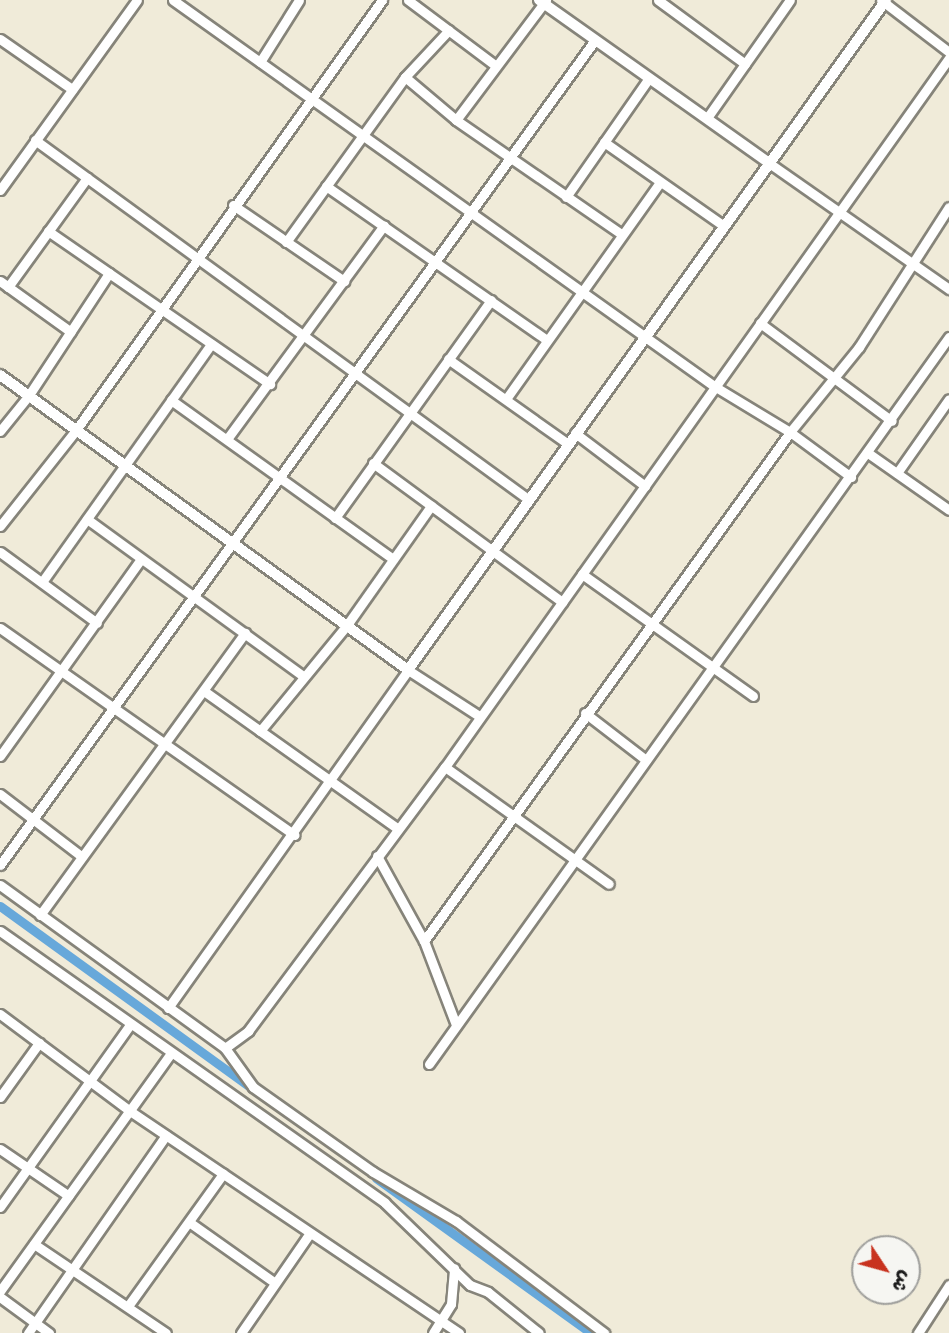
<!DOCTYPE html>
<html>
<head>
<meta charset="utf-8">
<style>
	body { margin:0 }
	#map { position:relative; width:949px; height:1333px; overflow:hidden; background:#f0ebd9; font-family:"Balsamiq Sans","Playpen Sans Arabic",sans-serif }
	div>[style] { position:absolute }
	.canal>* { height:9px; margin:-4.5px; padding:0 4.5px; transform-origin:4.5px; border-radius:4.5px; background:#67a8da }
	.roads { filter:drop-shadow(2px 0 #86847a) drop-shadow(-2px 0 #86847a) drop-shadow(0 2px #86847a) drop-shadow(0 -2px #86847a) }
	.minor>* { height:9px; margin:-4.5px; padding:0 4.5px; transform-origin:4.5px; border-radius:4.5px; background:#fff }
	.tertiary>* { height:10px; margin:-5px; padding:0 5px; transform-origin:5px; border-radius:5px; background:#fff }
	span { translate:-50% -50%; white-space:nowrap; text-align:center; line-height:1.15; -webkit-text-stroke:7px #f6f6f2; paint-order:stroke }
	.north { position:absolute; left:851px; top:1235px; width:70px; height:70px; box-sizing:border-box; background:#f6f6f2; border:2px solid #9f9f9c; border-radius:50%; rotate:126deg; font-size:19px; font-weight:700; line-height:28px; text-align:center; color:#1c1c1c }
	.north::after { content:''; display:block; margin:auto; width:24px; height:32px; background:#c8321e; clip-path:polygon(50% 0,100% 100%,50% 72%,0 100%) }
</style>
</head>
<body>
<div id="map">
	<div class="canal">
		<div style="left:0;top:906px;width:314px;rotate:35.9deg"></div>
		<div style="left:376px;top:1178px;width:265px;rotate:35.8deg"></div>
	</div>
	<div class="roads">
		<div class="minor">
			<div style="left:173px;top:0;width:665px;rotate:35.51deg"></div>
			<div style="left:714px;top:386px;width:89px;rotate:31.2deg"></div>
			<div style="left:790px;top:432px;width:76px;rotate:36.4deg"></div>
			<div style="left:408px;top:0;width:109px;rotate:36.8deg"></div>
			<div style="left:658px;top:0;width:108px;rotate:36.3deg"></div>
			<div style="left:881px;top:0;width:86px;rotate:37.4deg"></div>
			<div style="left:0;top:39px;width:88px;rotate:34.8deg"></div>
			<div style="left:260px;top:62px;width:73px;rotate:-57.8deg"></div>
			<div style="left:405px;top:77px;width:67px;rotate:40.1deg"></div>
			<div style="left:456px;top:120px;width:201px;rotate:34.6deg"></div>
			<div style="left:707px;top:118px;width:144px;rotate:-54.9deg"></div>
			<div style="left:456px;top:120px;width:150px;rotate:-53.1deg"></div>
			<div style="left:35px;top:140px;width:610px;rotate:36.06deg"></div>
			<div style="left:604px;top:142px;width:146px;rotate:35deg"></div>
			<div style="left:769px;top:163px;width:220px;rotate:35deg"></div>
			<div style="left:326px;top:186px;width:269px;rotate:34.9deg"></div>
			<div style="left:0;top:190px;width:234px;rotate:-54.2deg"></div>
			<div style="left:566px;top:197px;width:145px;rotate:-55.1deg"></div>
			<div style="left:233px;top:205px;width:135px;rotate:34.4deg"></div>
			<div style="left:48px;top:231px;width:270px;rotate:34.6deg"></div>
			<div style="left:286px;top:242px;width:203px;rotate:-54.2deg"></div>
			<div style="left:405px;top:77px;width:64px;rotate:-46.9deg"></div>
			<div style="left:0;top:281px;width:87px;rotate:35.7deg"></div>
			<div style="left:8px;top:287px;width:135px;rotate:-54.1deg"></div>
			<div style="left:760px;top:323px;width:164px;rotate:36.6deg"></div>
			<div style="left:448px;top:359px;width:147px;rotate:35.3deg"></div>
			<div style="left:506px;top:399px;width:266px;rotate:-54.6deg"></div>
			<div style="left:171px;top:400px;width:273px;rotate:35.6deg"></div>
			<div style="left:0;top:431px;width:46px;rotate:-51.1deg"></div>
			<div style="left:29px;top:395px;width:146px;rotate:-56.7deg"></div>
			<div style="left:575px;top:433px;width:88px;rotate:37.1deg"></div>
			<div style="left:227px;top:439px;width:265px;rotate:-53.7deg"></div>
			<div style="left:868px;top:453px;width:99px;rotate:35.1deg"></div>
			<div style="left:373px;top:463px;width:235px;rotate:36.3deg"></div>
			<div style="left:897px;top:473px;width:90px;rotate:-54.9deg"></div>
			<div style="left:335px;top:518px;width:268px;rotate:-54.4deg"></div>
			<div style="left:87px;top:519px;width:267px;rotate:36deg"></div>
			<div style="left:0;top:526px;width:122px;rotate:-51.6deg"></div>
			<div style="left:76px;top:430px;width:528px;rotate:-54.56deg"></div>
			<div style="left:0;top:552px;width:120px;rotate:36.2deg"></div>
			<div style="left:582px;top:574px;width:210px;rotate:35.5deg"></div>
			<div style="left:42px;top:582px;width:292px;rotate:-54.6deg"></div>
			<div style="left:0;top:628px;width:360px;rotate:35.1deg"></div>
			<div style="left:204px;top:691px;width:237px;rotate:35.4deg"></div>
			<div style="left:585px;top:713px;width:77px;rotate:37.6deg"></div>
			<div style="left:260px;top:731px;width:137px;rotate:-50.6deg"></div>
			<div style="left:347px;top:625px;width:146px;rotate:-54.8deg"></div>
			<div style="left:0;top:756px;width:242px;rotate:-54.4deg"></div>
			<div style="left:445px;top:767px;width:201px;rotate:35.5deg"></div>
			<div style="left:0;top:794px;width:102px;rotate:37.4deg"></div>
			<div style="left:377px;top:856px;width:97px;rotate:61.1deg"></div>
			<div style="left:424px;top:941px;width:90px;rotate:69.1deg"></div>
			<div style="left:0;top:865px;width:1017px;rotate:-54.2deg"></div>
			<div style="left:0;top:885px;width:278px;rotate:35.9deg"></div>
			<div style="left:225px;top:1048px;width:48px;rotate:54.3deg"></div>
			<div style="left:253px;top:1087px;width:147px;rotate:35.3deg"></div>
			<div style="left:373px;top:1172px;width:96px;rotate:30.6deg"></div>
			<div style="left:456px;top:1221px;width:186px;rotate:37.1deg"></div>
			<div style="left:40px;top:915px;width:349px;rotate:-54deg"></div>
			<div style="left:0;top:931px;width:471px;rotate:35.2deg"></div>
			<div style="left:385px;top:1203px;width:118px;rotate:44deg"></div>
			<div style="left:470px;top:1285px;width:19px;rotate:21deg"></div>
			<div style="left:488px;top:1292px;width:65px;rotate:38.8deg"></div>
			<div style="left:424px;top:941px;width:627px;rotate:-54.28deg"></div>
			<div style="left:790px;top:432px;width:109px;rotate:-50.9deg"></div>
			<div style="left:859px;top:347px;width:166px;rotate:-57.3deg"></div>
			<div style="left:168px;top:1008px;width:415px;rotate:-54.6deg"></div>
			<div style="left:408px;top:670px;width:85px;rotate:32.9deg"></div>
			<div style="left:0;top:1014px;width:162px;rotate:36.7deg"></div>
			<div style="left:130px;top:1111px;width:397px;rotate:34deg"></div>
			<div style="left:225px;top:1048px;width:29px;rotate:-36deg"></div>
			<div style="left:248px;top:1031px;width:329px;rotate:-53.3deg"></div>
			<div style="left:445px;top:767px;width:870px;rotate:-54.59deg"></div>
			<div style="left:429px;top:1064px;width:894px;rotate:-54.43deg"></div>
			<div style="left:0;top:1097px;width:67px;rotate:-54.2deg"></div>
			<div style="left:0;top:1149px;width:83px;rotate:34.3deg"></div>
			<div style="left:0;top:1207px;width:224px;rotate:-54.5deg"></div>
			<div style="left:189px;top:1222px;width:105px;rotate:35.3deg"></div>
			<div style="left:34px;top:1244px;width:159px;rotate:34deg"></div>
			<div style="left:0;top:1291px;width:293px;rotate:-54.3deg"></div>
			<div style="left:0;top:1297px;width:61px;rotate:36.3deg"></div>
			<div style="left:128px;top:1306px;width:163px;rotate:-54.3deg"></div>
			<div style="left:28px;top:1333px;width:241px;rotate:-55.1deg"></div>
			<div style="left:241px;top:1333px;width:121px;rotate:-55.4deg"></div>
			<div style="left:433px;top:1333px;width:34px;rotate:-58deg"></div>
			<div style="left:451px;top:1304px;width:36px;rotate:-85deg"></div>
			<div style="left:918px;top:1333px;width:57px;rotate:-57.1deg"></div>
		</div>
		<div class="tertiary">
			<div style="left:539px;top:0;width:282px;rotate:35.3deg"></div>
			<div style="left:0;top:375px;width:503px;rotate:35.87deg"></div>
			<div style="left:408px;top:670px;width:823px;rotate:-54.49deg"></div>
		</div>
	</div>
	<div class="north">ش</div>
</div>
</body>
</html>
